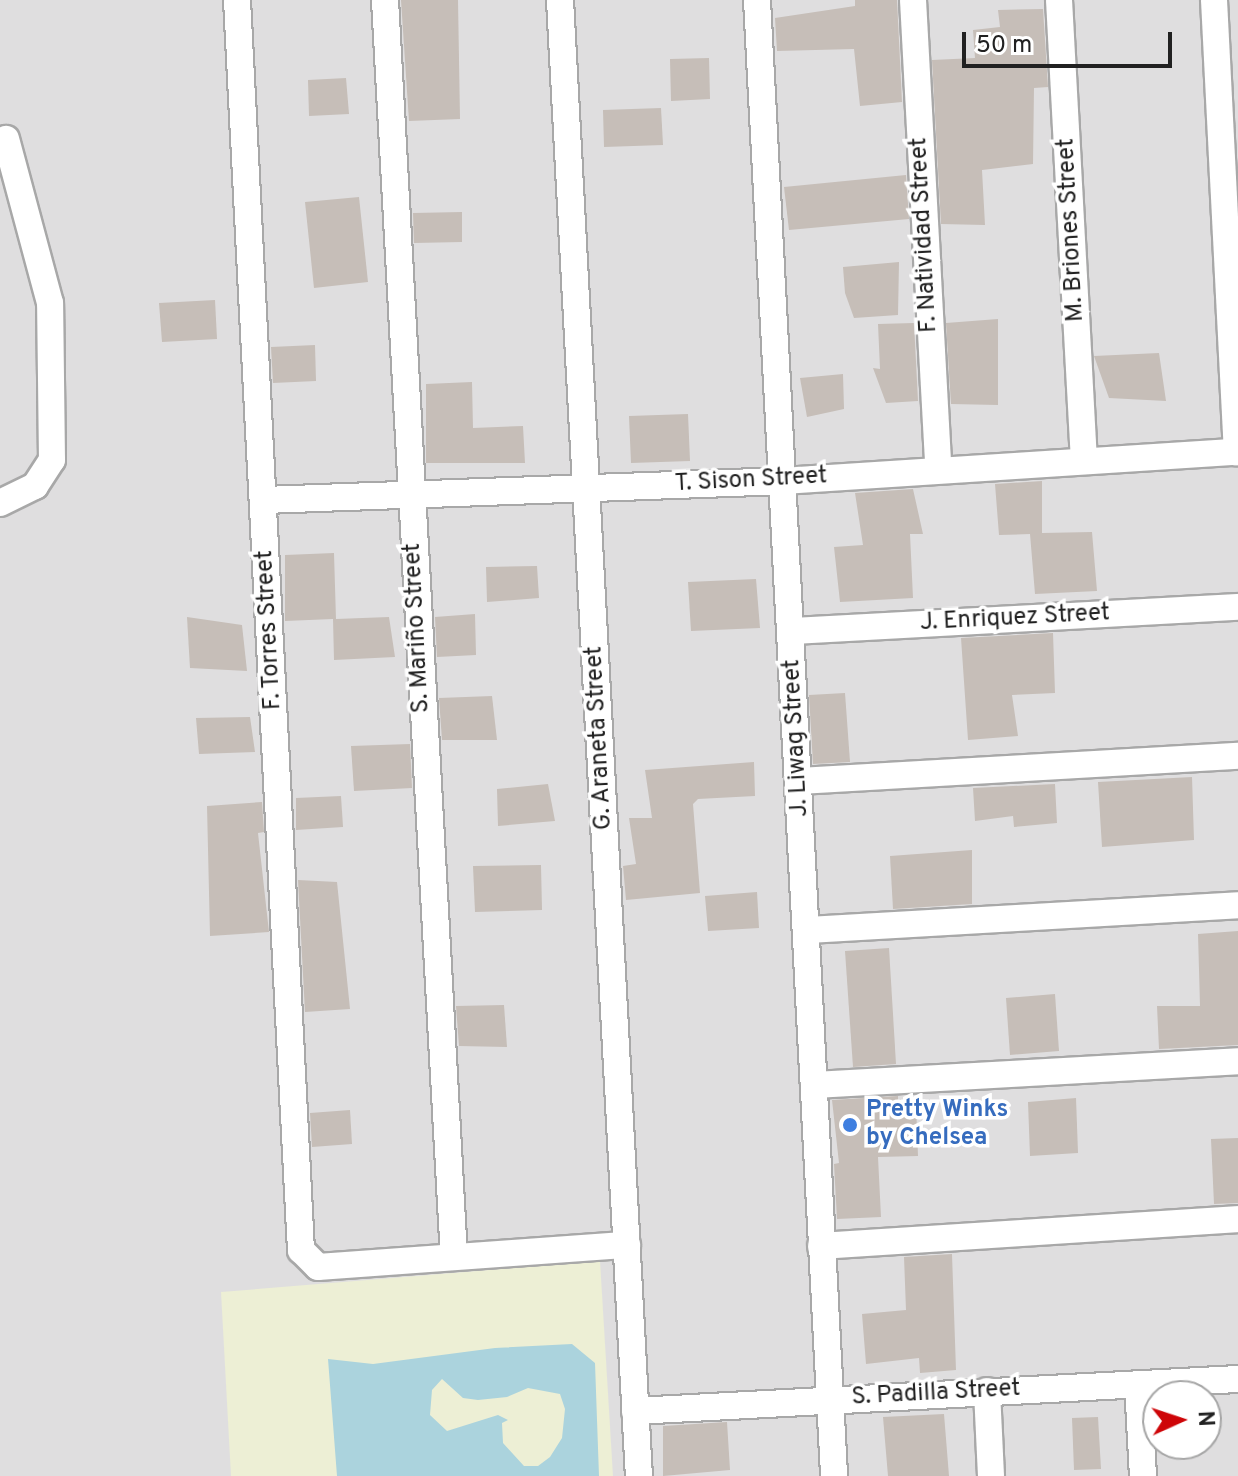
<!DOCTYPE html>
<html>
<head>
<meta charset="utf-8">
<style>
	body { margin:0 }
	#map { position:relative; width:1238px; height:1476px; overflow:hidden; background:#f1eee9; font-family:Overpass,sans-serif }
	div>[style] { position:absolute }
	.residential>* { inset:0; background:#dfdedf }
	.farmland>* { inset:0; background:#edefd5 }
	.water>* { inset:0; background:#abd3dd }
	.building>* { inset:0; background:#c6beb8 }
	.roads { filter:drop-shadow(2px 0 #a8a8a8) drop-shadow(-2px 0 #a8a8a8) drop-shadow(0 2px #a8a8a8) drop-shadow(0 -2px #a8a8a8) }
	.street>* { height:26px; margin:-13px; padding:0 13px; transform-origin:13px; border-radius:13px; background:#fff }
	.dots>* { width:22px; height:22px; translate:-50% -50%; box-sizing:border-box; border:4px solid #fff; border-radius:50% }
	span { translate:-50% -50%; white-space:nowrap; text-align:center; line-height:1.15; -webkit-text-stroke:7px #fff; paint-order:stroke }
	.street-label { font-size:24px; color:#212121 }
	.shop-label { font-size:24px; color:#366cbe; font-weight:700 }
	.left { translate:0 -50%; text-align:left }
	.north { position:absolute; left:1142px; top:1380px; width:80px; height:80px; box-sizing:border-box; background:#fff; border:2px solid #a6a6a6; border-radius:50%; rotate:87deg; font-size:22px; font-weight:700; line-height:32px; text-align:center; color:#212121 }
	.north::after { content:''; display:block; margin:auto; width:28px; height:36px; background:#ce0508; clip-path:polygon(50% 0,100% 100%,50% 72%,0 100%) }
	.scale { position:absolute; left:962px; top:32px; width:210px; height:36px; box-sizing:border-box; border:4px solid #212121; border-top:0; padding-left:10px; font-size:24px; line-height:28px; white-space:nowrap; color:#212121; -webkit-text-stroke:6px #fff; paint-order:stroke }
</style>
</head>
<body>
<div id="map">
	<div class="residential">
		<div style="clip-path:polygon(evenodd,0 0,1238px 0,1238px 1476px,0 1476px,0 0,1158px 1396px,1206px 1396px,1206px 1444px,1158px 1444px,1158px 1396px)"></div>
	</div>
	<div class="farmland">
		<div style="clip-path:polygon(600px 1261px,613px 1476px,231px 1476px,221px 1292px)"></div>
	</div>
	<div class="water">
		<div style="clip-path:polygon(evenodd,572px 1344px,595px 1363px,599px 1476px,337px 1476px,328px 1359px,373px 1364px,495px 1348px,572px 1344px,442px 1379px,463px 1398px,478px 1400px,507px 1397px,528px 1388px,560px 1394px,565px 1409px,562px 1438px,550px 1457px,538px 1466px,524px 1466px,503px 1443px,502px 1423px,508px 1420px,498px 1415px,447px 1431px,430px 1415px,432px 1390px,442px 1379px)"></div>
	</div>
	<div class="building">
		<div style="clip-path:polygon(401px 0,458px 0,460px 119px,409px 121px)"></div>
		<div style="clip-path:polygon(855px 0,897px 0,902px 102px,860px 106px,854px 49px,777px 51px,775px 18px,855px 6px)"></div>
		<div style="clip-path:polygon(1043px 9px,1048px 87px,1034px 88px,1033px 164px,982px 170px,985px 225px,941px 224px,932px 60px,975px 58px,973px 30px,1000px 27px,998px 10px)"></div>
		<div style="clip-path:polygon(709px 58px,710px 99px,671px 101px,670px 59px)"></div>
		<div style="clip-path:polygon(346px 78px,349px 114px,309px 116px,308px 80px)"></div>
		<div style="clip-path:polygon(661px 108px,663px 145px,604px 147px,603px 110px)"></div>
		<div style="clip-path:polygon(906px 175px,909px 219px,789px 230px,784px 187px)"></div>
		<div style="clip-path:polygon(359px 197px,368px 282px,314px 288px,305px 202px)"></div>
		<div style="clip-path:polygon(462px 212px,462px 242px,414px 243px,413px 213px)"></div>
		<div style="clip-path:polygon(899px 262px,898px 315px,854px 318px,845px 293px,843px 267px)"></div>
		<div style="clip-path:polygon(215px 300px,217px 339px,162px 342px,159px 303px)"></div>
		<div style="clip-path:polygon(998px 319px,998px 405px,951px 404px,946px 323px)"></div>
		<div style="clip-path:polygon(914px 323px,918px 401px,886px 403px,873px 368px,880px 369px,878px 324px)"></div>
		<div style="clip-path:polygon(315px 345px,316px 381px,273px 383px,271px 347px)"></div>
		<div style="clip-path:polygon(1159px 353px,1166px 401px,1109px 398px,1094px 356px)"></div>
		<div style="clip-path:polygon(843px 374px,844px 409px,807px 417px,800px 378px)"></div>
		<div style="clip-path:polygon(472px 382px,473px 428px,523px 426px,525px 463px,426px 463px,426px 384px)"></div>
		<div style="clip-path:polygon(688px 414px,690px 461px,631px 463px,629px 416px)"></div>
		<div style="clip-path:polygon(1042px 481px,1042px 533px,1092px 532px,1097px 591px,1035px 594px,1030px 534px,999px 535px,995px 484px)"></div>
		<div style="clip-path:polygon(913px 489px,923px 534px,910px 534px,913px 598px,840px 602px,834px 547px,863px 545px,855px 493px)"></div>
		<div style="clip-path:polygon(334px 553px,336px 619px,389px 617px,395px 657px,334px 660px,333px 619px,285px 621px,285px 555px)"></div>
		<div style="clip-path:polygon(537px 566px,539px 598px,487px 602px,486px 567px)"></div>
		<div style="clip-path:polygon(756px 579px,760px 628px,691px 631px,688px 582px)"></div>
		<div style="clip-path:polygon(475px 614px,476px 655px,437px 657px,435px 617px)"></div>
		<div style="clip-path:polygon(187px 617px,242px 625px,247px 671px,190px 668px)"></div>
		<div style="clip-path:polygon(1053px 633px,1055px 693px,1012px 695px,1018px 736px,968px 740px,961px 638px)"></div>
		<div style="clip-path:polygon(845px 693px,850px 762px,813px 764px,809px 695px)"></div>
		<div style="clip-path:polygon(492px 696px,497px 740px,442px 740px,439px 698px)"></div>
		<div style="clip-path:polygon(250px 717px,255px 752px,199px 754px,196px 718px)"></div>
		<div style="clip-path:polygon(410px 744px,412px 788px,354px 791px,351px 746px)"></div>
		<div style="clip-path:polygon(754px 762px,755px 796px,698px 799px,693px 804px,700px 893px,626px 900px,623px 866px,636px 864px,629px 818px,652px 818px,645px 770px)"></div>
		<div style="clip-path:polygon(1192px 777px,1194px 840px,1102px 847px,1098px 782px)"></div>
		<div style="clip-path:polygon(548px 784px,555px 821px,498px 826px,497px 789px)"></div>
		<div style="clip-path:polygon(1055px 784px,1057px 823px,1014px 827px,1013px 816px,975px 821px,973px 788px)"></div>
		<div style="clip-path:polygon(341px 796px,343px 827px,296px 830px,296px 798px)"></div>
		<div style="clip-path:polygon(262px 802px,264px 832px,258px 833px,269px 932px,210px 936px,207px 806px)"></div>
		<div style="clip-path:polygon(972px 850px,972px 904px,893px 909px,890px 856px)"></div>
		<div style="clip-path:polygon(541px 865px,542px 910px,475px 912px,473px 866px)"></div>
		<div style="clip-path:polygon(298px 880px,337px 882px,350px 1009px,305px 1012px)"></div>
		<div style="clip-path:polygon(757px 892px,759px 928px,708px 931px,705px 896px)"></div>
		<div style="clip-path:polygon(1238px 931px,1238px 1045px,1159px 1049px,1157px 1006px,1200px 1006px,1198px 934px)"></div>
		<div style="clip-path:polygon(889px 948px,896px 1064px,853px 1067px,845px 951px)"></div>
		<div style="clip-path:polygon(1055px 994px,1059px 1051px,1010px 1055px,1006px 998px)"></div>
		<div style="clip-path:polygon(504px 1005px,507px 1047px,459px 1046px,456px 1006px)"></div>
		<div style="clip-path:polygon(898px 1096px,898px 1106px,916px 1104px,918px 1156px,878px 1157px,881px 1217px,837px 1219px,834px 1164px,839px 1163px,832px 1100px)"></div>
		<div style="clip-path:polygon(1076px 1098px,1078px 1153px,1030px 1156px,1028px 1102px)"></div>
		<div style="clip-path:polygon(350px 1110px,352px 1144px,312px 1147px,310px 1113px)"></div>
		<div style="clip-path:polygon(1238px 1138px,1238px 1203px,1214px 1204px,1211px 1139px)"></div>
		<div style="clip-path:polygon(952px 1254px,956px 1370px,920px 1373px,919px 1358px,866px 1364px,862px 1314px,906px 1310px,904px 1257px)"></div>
		<div style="clip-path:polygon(944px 1414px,949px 1476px,888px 1476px,883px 1417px)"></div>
		<div style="clip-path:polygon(1098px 1417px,1101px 1469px,1074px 1470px,1072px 1418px)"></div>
		<div style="clip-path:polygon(727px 1422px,730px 1470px,663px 1476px,663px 1426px)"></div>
	</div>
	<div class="roads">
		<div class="street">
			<div style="left:237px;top:0;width:1252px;rotate:87.07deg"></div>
			<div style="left:301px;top:1250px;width:24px;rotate:45deg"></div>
			<div style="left:318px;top:1267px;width:310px;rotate:-4.1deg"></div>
			<div style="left:385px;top:0;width:1258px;rotate:86.86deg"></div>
			<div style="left:560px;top:0;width:1478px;rotate:86.94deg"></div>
			<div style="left:757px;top:0;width:1478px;rotate:87.01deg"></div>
			<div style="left:913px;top:0;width:470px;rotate:86.9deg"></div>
			<div style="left:1059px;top:0;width:461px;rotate:86.9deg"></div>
			<div style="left:1214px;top:0;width:453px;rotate:87.1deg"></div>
			<div style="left:264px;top:500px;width:520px;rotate:-2.09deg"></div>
			<div style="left:784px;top:481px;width:455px;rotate:-3.7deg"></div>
			<div style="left:0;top:503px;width:39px;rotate:-26deg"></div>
			<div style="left:35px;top:486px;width:31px;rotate:-57deg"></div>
			<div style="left:52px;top:460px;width:157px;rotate:-90.7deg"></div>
			<div style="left:50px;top:303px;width:170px;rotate:-105deg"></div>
			<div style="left:792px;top:631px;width:447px;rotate:-3.1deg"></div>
			<div style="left:799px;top:781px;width:440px;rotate:-3.3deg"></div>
			<div style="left:808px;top:930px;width:431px;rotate:-3.3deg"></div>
			<div style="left:814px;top:1085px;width:425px;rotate:-3.2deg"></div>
			<div style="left:821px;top:1246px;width:418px;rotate:-3.7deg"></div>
			<div style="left:1138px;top:1384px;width:92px;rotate:86.9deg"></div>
			<div style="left:987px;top:1391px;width:85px;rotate:87.3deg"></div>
			<div style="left:635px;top:1411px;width:604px;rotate:-3.04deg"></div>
		</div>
	</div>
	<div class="dots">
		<div style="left:850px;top:1125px;background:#3f7fe0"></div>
	</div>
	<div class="street-label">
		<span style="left:1072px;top:230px;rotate:-93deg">M. Briones Street</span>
		<span style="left:925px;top:235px;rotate:-93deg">F. Natividad Street</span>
		<span style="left:751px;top:481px;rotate:-3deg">T. Sison Street</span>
		<span style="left:1015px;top:619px;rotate:-3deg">J. Enriquez Street</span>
		<span style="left:418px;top:628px;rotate:-93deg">S. Mariño Street</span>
		<span style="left:270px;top:630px;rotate:-93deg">F. Torres Street</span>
		<span style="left:600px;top:738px;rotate:-93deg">G. Araneta Street</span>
		<span style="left:797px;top:738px;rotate:-93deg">J. Liwag Street</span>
		<span style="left:936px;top:1394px;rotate:-3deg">S. Padilla Street</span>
	</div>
	<div class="shop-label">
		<span class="left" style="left:866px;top:1125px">Pretty Winks<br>by Chelsea</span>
	</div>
	<div class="north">N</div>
	<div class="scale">50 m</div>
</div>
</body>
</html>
